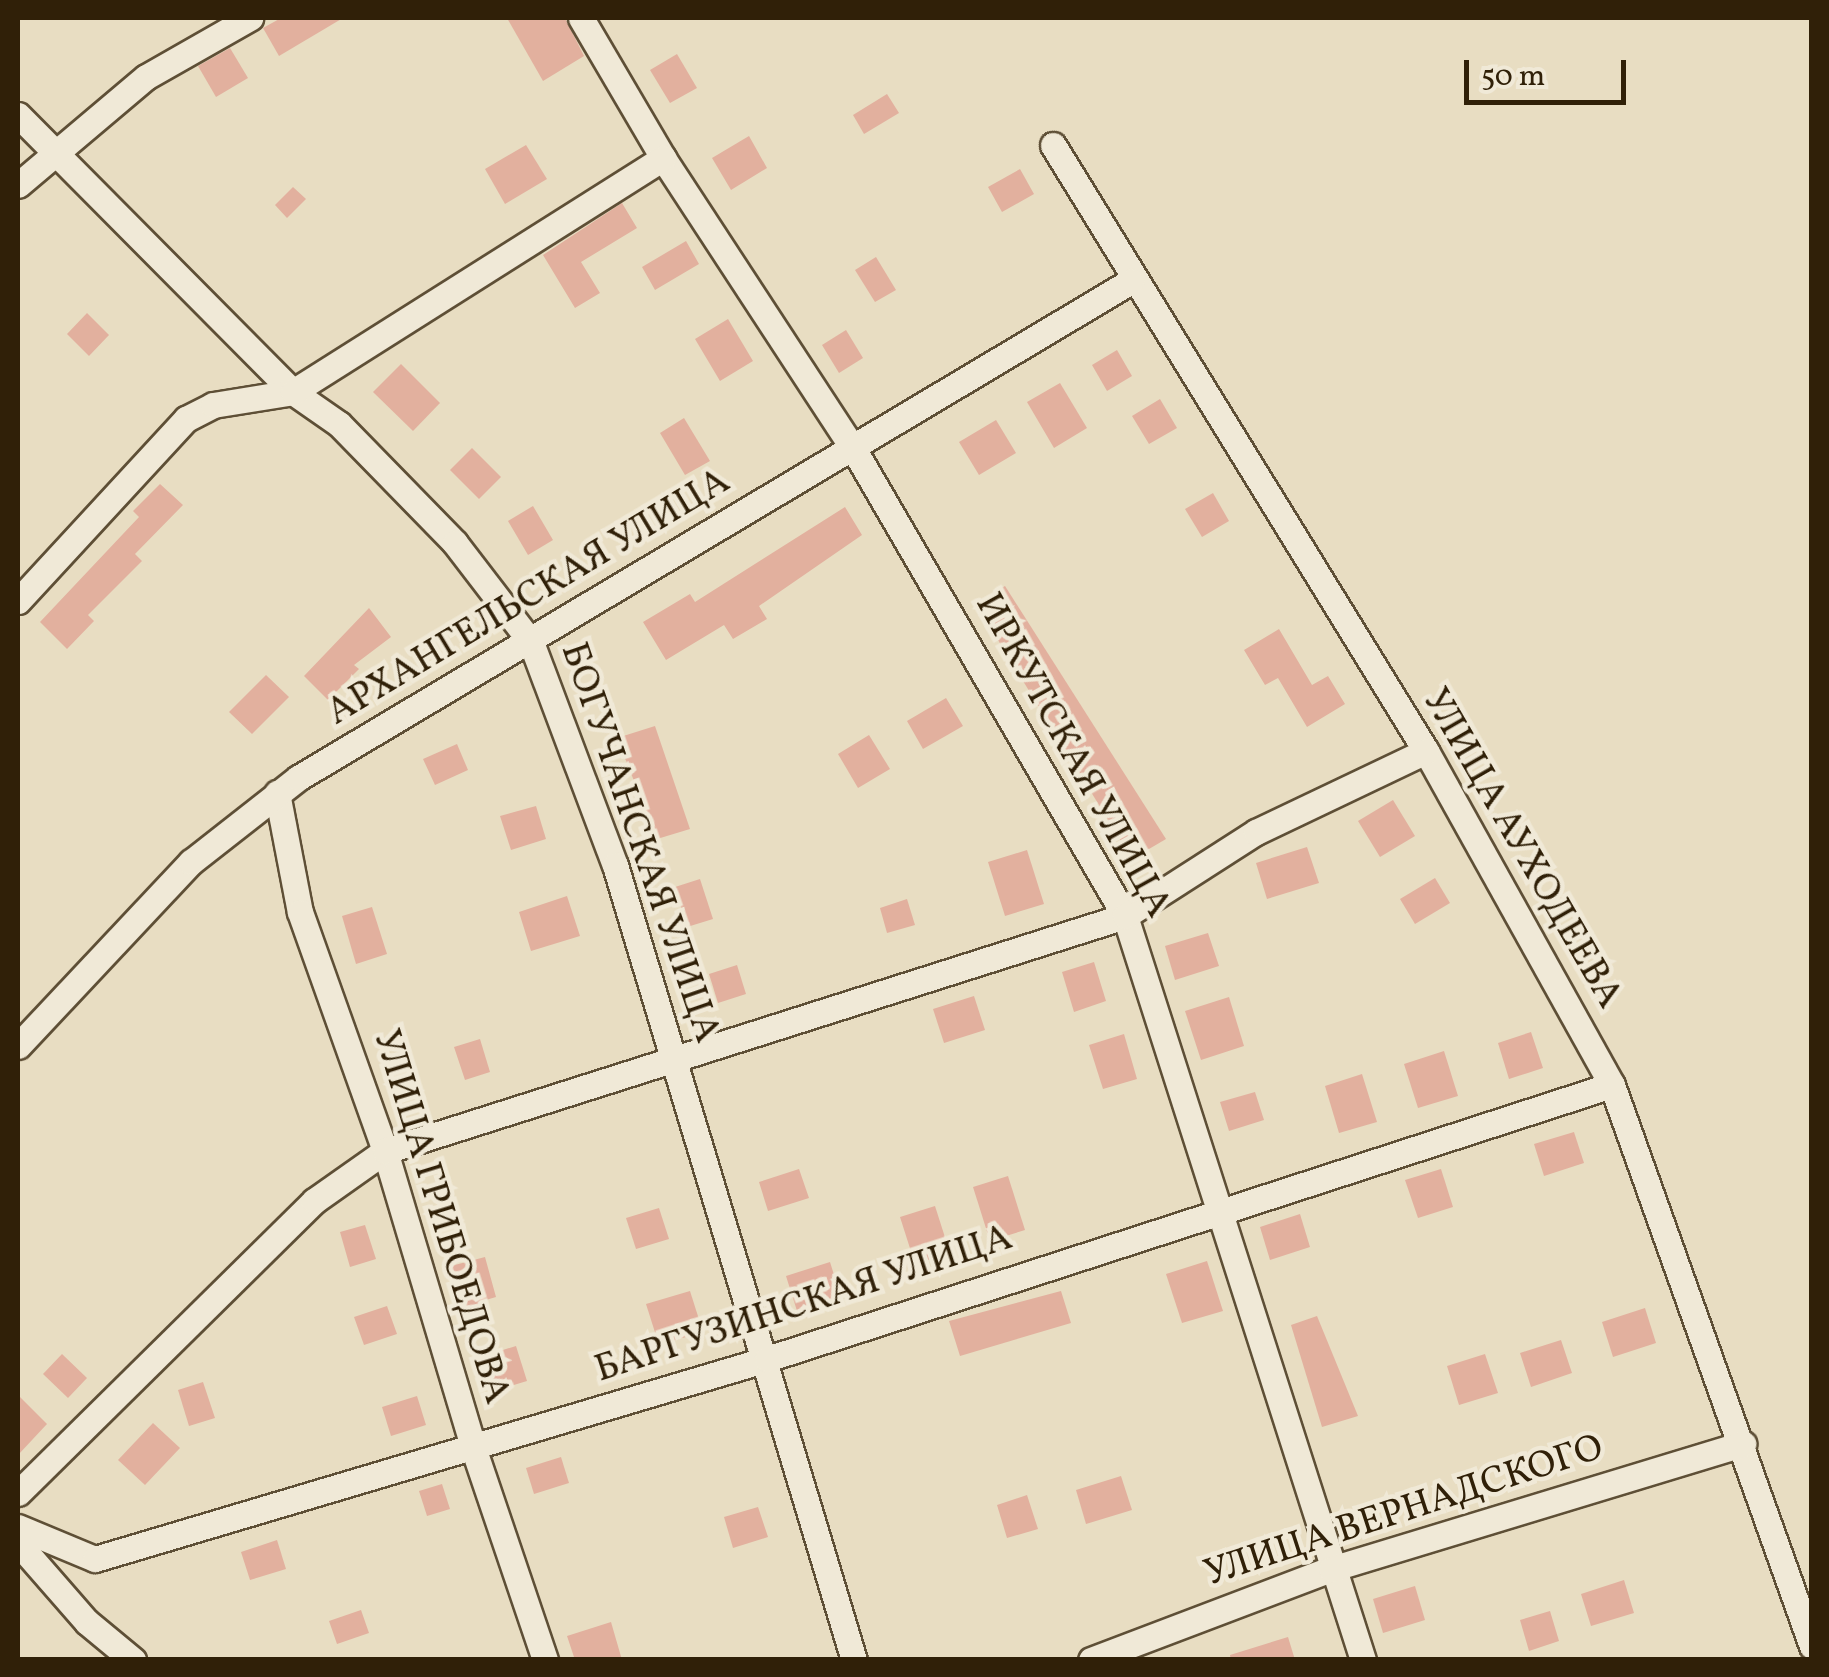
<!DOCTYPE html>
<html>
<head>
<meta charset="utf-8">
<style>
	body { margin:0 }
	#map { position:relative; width:1829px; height:1677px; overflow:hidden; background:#e8ddc2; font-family:Vollkorn,serif }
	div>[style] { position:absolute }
	.building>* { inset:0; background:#e2b09e }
	.roads { filter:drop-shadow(2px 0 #5e4f36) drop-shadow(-2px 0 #5e4f36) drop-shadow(0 2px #5e4f36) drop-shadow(0 -2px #5e4f36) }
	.minor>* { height:25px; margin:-12.5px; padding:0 12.5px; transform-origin:12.5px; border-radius:12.5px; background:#f0e9d7 }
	span { translate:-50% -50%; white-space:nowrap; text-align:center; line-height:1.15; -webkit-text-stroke:9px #f0e9d7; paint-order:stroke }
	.street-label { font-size:38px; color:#302008 }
	.frame { position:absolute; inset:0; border:20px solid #302008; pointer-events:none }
	.scale { position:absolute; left:1464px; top:60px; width:162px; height:45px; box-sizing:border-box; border:5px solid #302008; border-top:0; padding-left:12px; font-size:30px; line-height:35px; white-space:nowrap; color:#302008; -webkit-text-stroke:8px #f0e9d7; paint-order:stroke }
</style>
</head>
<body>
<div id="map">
	<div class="building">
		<div style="clip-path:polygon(281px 18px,343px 18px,279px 56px,263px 28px)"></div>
		<div style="clip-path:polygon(507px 18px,565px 18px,584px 56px,543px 81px)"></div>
		<div style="clip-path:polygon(230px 48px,248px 78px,216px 97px,198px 66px)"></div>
		<div style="clip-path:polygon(677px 54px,697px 88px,670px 103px,650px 70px)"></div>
		<div style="clip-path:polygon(887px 94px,899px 113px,864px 134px,853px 115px)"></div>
		<div style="clip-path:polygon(749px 136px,767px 168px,731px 190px,712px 158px)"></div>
		<div style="clip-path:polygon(526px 145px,547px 179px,505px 204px,485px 169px)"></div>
		<div style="clip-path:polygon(1020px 169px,1034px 194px,1002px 212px,988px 187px)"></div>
		<div style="clip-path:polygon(293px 187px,306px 199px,287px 218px,275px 205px)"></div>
		<div style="clip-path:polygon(622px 203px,637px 228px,581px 262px,600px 293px,575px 308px,543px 255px)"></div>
		<div style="clip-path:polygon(686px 241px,699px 264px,655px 290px,642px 267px)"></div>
		<div style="clip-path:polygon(876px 257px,896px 290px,875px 302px,855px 270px)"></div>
		<div style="clip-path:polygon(87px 313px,109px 335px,89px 356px,67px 334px)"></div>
		<div style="clip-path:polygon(728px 319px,753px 361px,720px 381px,695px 339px)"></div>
		<div style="clip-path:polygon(846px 330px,863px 358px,839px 373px,822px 345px)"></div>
		<div style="clip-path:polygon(1117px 350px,1132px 376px,1107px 391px,1092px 365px)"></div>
		<div style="clip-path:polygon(401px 364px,440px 403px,413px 431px,373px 392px)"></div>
		<div style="clip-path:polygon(1060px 383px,1087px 428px,1054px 448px,1027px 402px)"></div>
		<div style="clip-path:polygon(1160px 399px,1177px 428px,1149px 444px,1132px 416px)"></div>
		<div style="clip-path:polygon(684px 418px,710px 461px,685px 475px,660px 433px)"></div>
		<div style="clip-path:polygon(996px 420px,1016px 453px,979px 475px,959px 442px)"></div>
		<div style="clip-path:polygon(472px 448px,501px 477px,479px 499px,450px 470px)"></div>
		<div style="clip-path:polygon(160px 484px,183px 505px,135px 554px,142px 561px,88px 615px,94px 621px,67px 649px,40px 622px,139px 517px,133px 511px)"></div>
		<div style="clip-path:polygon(1213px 493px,1229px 521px,1202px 537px,1185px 509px)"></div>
		<div style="clip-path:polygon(533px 506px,553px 540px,528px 555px,508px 521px)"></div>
		<div style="clip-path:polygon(845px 507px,862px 535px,759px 606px,767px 619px,733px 639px,724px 625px,666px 660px,643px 622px,690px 594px,695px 602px)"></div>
		<div style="clip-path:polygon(1005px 586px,1166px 839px,1132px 859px,976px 604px)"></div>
		<div style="clip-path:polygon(369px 608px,391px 637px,354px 665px,359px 669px,328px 700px,304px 676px)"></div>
		<div style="clip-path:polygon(1279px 629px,1312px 685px,1328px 676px,1345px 704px,1307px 727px,1278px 678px,1265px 685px,1244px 650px)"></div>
		<div style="clip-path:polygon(266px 675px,289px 697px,252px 734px,229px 712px)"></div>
		<div style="clip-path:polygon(946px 698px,963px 726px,923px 749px,907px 721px)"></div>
		<div style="clip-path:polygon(655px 726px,690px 829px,657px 839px,617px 738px)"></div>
		<div style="clip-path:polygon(869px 735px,890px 769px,858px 788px,838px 754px)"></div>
		<div style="clip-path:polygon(457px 744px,468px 770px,435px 785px,423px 759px)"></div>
		<div style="clip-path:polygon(1393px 800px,1415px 836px,1380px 857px,1358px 821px)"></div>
		<div style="clip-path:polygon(536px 806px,546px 839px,511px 850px,500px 816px)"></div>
		<div style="clip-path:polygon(1307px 847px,1319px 883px,1267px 899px,1256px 863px)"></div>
		<div style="clip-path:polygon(1027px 850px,1044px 904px,1005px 916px,988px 862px)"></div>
		<div style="clip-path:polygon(1435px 878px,1450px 903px,1415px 924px,1400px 899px)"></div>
		<div style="clip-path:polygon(700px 879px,713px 919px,687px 927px,675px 887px)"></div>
		<div style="clip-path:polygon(567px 896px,580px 936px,531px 951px,519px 912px)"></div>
		<div style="clip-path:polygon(907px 899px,915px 925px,887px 933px,880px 908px)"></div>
		<div style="clip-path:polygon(372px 907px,387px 954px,356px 964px,342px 916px)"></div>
		<div style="clip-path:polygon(1208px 933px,1219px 966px,1175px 980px,1165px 946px)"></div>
		<div style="clip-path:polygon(1094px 962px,1106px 1001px,1074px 1012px,1062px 972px)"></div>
		<div style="clip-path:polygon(737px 965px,746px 994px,718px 1003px,709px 974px)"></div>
		<div style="clip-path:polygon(974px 996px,985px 1030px,944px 1043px,933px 1009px)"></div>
		<div style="clip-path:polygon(1229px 997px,1244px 1046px,1201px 1060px,1185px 1011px)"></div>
		<div style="clip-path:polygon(1531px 1032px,1543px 1068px,1509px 1079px,1498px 1043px)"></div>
		<div style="clip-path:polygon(1124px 1034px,1137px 1079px,1103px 1089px,1089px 1045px)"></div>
		<div style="clip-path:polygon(480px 1039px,490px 1072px,465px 1080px,454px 1047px)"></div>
		<div style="clip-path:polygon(1444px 1051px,1458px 1096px,1418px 1108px,1404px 1064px)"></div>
		<div style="clip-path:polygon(1362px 1074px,1377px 1122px,1339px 1133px,1325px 1086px)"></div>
		<div style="clip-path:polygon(1255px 1092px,1264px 1120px,1229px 1131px,1220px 1102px)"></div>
		<div style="clip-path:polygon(1574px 1132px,1584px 1163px,1544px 1176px,1534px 1144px)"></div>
		<div style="clip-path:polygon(799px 1169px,809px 1198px,768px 1211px,759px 1182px)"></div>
		<div style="clip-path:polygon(1441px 1169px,1453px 1207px,1418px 1218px,1405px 1180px)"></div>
		<div style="clip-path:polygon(1008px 1176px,1025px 1230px,990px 1241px,973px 1187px)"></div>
		<div style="clip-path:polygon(935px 1206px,950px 1253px,915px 1264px,900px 1217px)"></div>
		<div style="clip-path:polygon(659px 1208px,669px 1239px,636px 1249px,626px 1218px)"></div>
		<div style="clip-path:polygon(1300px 1214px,1310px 1247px,1270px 1260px,1260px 1227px)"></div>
		<div style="clip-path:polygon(365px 1225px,376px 1259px,350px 1267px,340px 1232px)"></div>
		<div style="clip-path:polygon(485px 1257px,496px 1297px,479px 1302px,482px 1313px,465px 1318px,451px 1266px)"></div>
		<div style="clip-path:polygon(1207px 1261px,1223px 1311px,1182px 1323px,1166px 1274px)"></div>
		<div style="clip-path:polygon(830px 1262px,841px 1297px,797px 1311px,786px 1276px)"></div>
		<div style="clip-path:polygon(690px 1291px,703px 1332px,659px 1345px,646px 1304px)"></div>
		<div style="clip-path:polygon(1061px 1291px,1071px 1323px,960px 1356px,949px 1321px)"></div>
		<div style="clip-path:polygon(387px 1306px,397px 1334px,364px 1345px,354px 1317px)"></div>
		<div style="clip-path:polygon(1645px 1308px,1656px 1343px,1613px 1357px,1602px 1322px)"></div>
		<div style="clip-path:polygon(1317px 1316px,1358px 1416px,1322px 1427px,1291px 1325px)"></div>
		<div style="clip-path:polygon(1561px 1340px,1572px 1373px,1531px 1387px,1520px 1353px)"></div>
		<div style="clip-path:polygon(516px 1346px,527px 1381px,491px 1392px,480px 1357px)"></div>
		<div style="clip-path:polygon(62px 1354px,87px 1378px,68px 1398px,43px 1374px)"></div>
		<div style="clip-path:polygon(1485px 1354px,1498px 1393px,1459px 1405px,1447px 1366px)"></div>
		<div style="clip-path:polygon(203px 1382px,215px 1418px,189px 1426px,178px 1390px)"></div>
		<div style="clip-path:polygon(18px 1395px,47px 1424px,18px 1455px)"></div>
		<div style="clip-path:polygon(417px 1396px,426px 1425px,391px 1436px,382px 1407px)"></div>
		<div style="clip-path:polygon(153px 1423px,180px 1448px,145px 1485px,118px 1460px)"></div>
		<div style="clip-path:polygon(561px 1457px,569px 1483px,534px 1494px,526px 1468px)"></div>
		<div style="clip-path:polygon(1121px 1476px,1132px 1510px,1086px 1524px,1076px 1490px)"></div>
		<div style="clip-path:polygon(442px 1484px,450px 1509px,427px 1516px,419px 1491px)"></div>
		<div style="clip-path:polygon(1027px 1495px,1038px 1529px,1007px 1538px,997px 1505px)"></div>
		<div style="clip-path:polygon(758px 1507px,768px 1537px,733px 1548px,724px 1517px)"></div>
		<div style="clip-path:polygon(277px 1540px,286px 1569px,250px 1580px,241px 1552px)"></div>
		<div style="clip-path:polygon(1624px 1580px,1634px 1613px,1591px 1626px,1581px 1594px)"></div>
		<div style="clip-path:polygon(1415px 1586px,1425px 1620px,1383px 1633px,1373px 1599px)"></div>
		<div style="clip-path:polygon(361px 1610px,369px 1633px,337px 1644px,329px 1621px)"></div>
		<div style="clip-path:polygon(1550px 1611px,1559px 1641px,1529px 1651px,1520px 1620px)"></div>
		<div style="clip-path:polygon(611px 1622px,622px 1660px,575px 1660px,567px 1636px)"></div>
		<div style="clip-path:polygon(1288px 1637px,1295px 1660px,1231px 1660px,1230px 1655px)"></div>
	</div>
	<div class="roads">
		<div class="minor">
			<div style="left:581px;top:18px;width:162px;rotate:59.6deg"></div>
			<div style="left:663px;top:158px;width:347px;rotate:56.8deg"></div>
			<div style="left:853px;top:448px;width:541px;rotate:59.83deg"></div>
			<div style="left:1125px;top:916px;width:781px;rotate:72.26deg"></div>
			<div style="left:18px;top:115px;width:390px;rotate:45.2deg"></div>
			<div style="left:293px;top:392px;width:56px;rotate:34.8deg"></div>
			<div style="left:339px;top:424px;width:166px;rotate:45.7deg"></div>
			<div style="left:455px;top:543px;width:125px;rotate:52.5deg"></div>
			<div style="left:531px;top:642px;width:238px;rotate:69.4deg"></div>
			<div style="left:615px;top:865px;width:830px;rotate:73.27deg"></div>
			<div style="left:1053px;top:145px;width:712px;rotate:58.39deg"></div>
			<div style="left:1426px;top:751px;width:382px;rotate:60.9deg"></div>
			<div style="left:1612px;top:1085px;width:596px;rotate:70.38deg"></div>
			<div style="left:18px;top:185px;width:167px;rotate:-40.2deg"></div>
			<div style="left:146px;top:77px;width:120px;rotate:-29.6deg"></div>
			<div style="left:18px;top:601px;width:248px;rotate:-47.3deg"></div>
			<div style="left:186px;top:419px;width:30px;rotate:-27deg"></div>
			<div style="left:213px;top:405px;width:81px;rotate:-9.2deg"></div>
			<div style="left:293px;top:392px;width:438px;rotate:-32.3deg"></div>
			<div style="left:277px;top:793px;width:121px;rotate:79.1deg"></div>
			<div style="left:300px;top:912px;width:254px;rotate:70.4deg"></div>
			<div style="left:385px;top:1151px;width:309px;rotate:73.4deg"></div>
			<div style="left:473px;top:1447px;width:225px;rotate:71.3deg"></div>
			<div style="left:18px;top:1046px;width:253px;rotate:-46.8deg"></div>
			<div style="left:191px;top:862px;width:136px;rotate:-38.1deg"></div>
			<div style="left:298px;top:778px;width:970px;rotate:-30.82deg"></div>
			<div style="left:18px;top:1493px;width:416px;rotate:-44.6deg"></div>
			<div style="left:314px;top:1201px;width:87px;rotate:-35.2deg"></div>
			<div style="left:385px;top:1151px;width:776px;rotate:-17.62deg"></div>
			<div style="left:1125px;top:916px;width:156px;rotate:-32.7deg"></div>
			<div style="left:1256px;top:832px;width:188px;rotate:-25.5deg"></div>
			<div style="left:18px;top:1527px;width:83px;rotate:22.6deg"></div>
			<div style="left:95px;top:1559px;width:701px;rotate:-16.57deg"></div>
			<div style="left:767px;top:1359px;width:888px;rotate:-17.97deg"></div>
			<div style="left:18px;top:1543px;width:105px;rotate:48.9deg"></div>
			<div style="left:87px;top:1622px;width:60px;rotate:39.6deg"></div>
			<div style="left:1091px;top:1660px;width:257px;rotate:-20.8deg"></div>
			<div style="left:1331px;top:1569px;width:431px;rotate:-16.9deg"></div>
		</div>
	</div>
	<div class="street-label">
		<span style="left:529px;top:598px;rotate:-31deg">АРХАНГЕЛЬСКАЯ УЛИЦА</span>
		<span style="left:1072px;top:756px;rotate:61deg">ИРКУТСКАЯ УЛИЦА</span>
		<span style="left:639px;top:843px;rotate:71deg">БОГУЧАНСКАЯ УЛИЦА</span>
		<span style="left:1521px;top:849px;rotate:60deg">УЛИЦА АУХОДЕЕВА</span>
		<span style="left:440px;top:1217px;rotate:73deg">УЛИЦА ГРИБОЕДОВА</span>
		<span style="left:804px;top:1305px;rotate:-18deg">БАРГУЗИНСКАЯ УЛИЦА</span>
		<span style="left:1404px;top:1512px;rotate:-18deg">УЛИЦА ВЕРНАДСКОГО</span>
	</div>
	<div class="frame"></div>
	<div class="scale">50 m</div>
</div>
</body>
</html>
